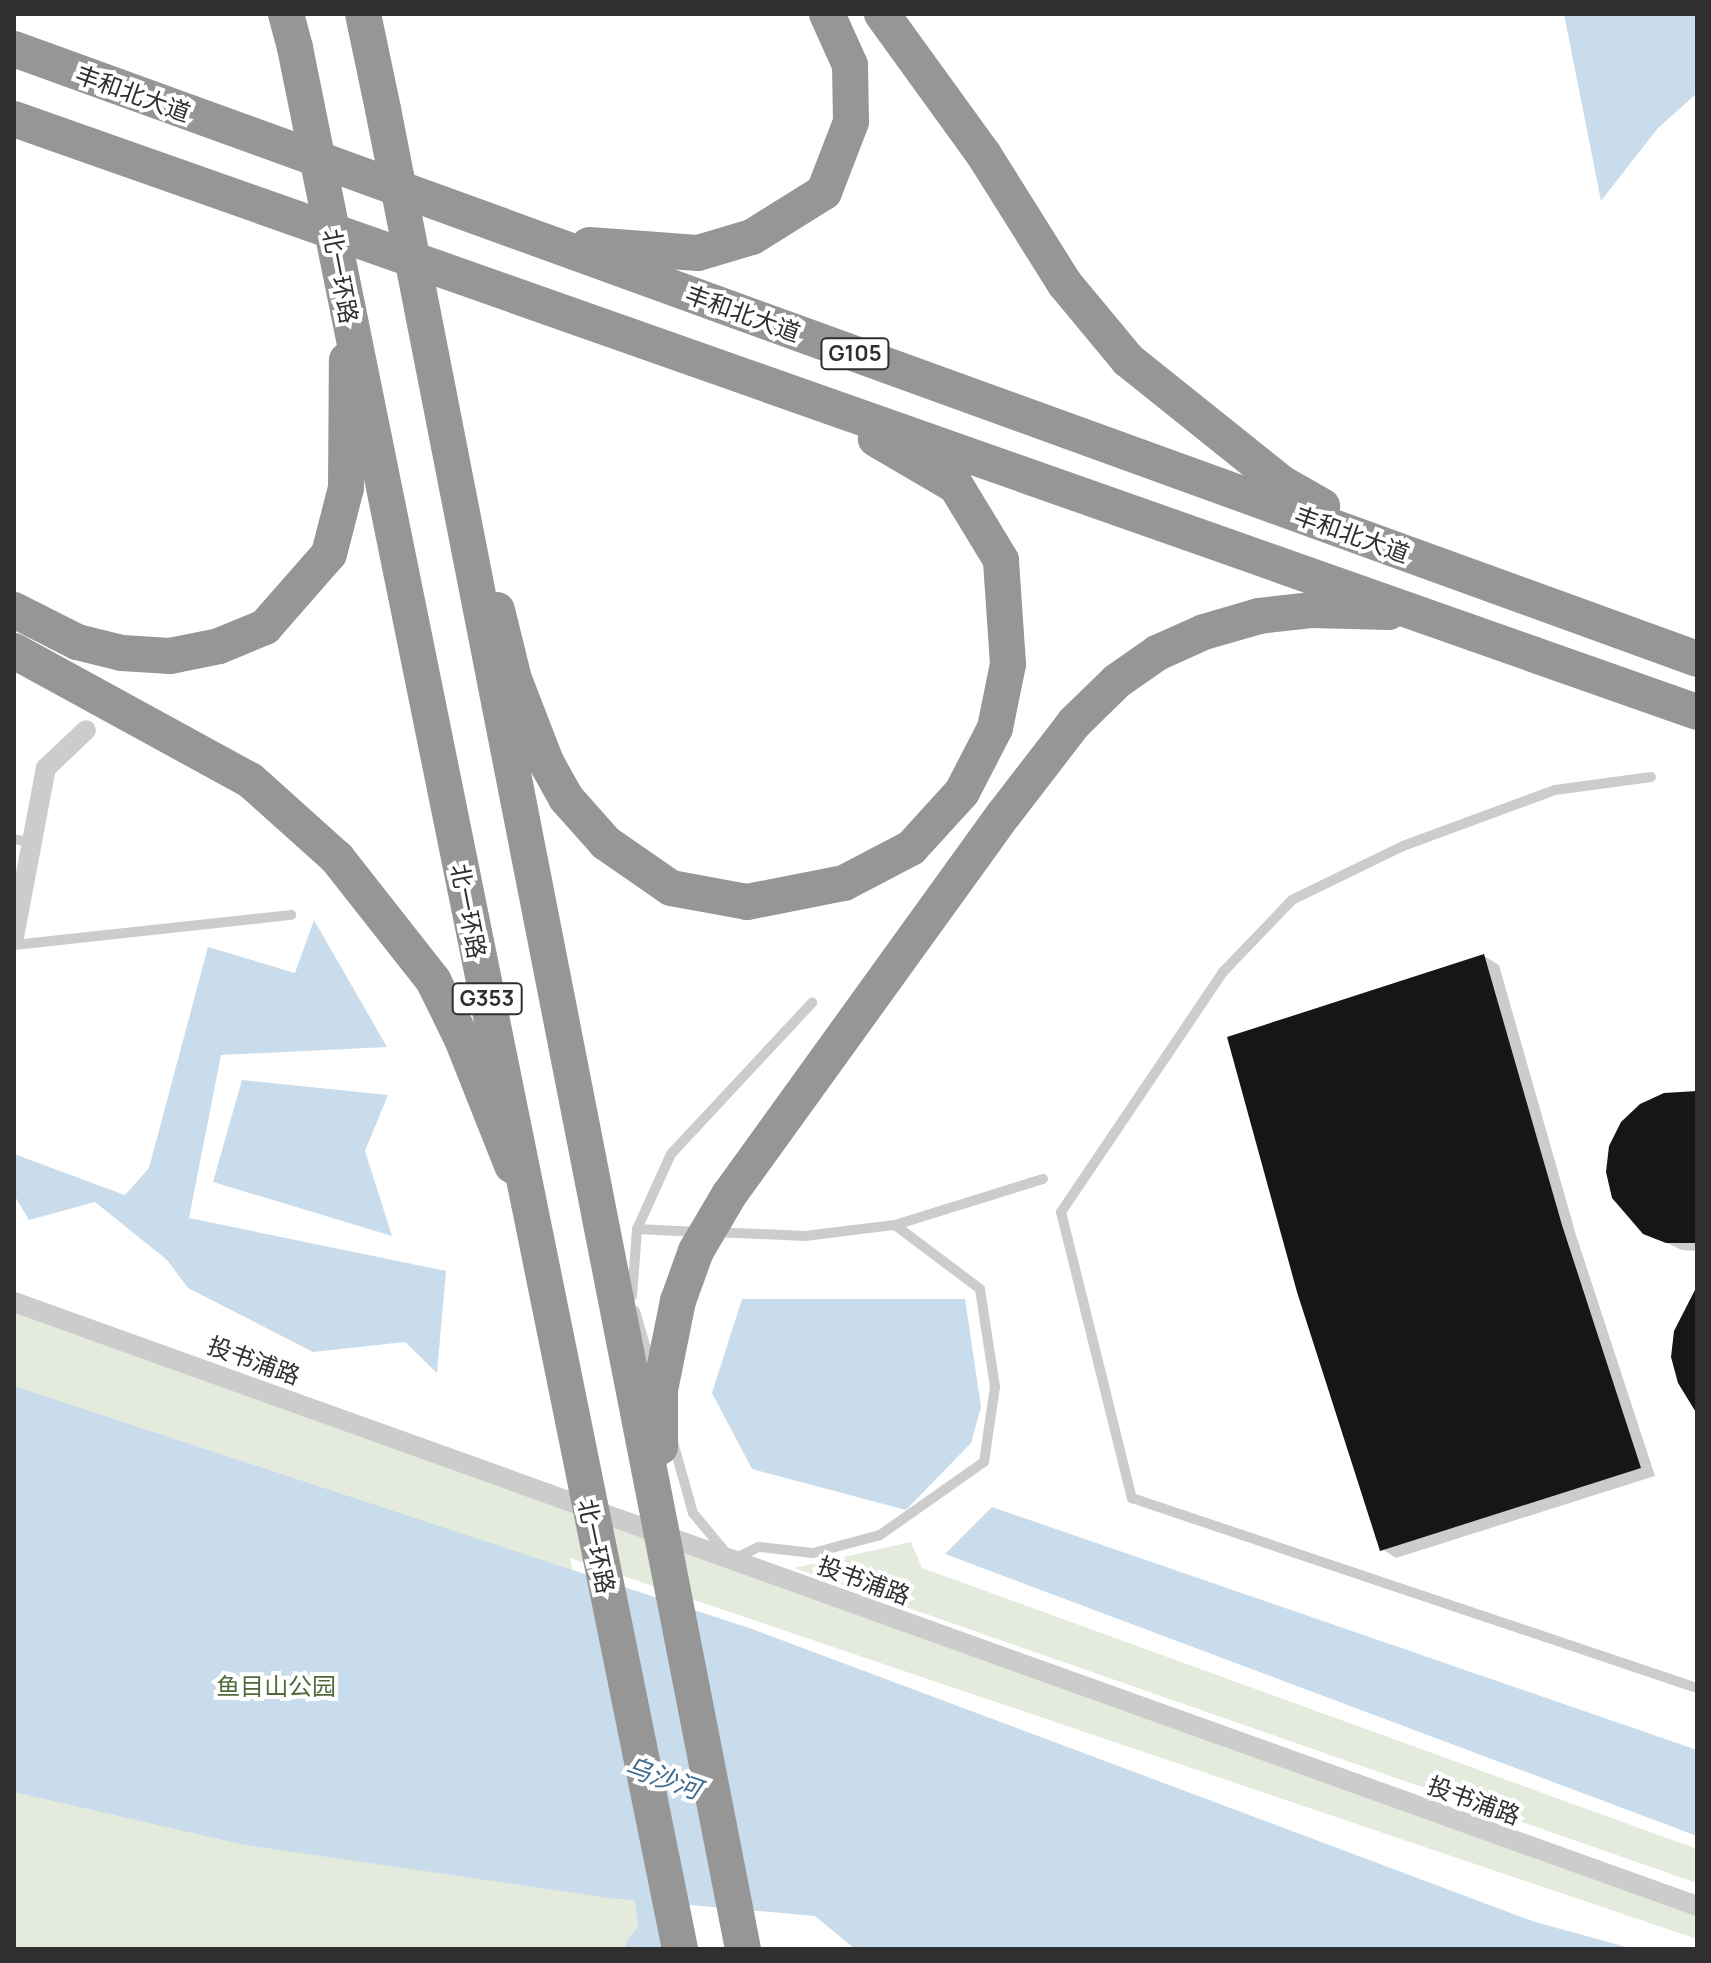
<!DOCTYPE html>
<html>
<head>
<meta charset="utf-8">
<style>
	body { margin:0 }
	#map { position:relative; width:1711px; height:1963px; overflow:hidden; background:#fff; font-family:Manrope,"Noto Sans SC",sans-serif }
	div>[style] { position:absolute }
	.green>* { inset:0; background:#e4ebdd }
	.water>* { inset:0; background:#c9dceb }
	.shadow>* { inset:0; background:#0003 }
	.river>* { height:36px; margin:-18px; padding:0 18px; transform-origin:18px; border-radius:18px; background:#c9dceb }
	.building>* { inset:0; background:#161616 }
	.lane>* { height:10px; margin:-5px; padding:0 5px; transform-origin:5px; border-radius:5px; background:#ccc }
	.street>* { height:20px; margin:-10px; padding:0 10px; transform-origin:10px; border-radius:10px; background:#ccc }
	.highway>* { height:36px; margin:-18px; padding:0 18px; transform-origin:18px; border-radius:18px; background:#969696 }
	.highway-bridge>* { height:36px; margin:-18px; padding:0 18px; transform-origin:18px; border-radius:18px; background:#969696 }
	span { translate:-50% -50%; white-space:nowrap; text-align:center; line-height:1.15; -webkit-text-stroke:8px #fff; paint-order:stroke }
	.shield-label span { padding:2px 6px; background:#fff; border:2px solid; border-radius:6px; -webkit-text-stroke-width:0 }
	.shield-label { font-size:22px; color:#2f2f2f; font-weight:700 }
	.street-label { font-size:24px; color:#2f2f2f }
	.park-label { font-size:24px; color:#4f693d }
	.water-label { font-size:26px; color:#3e6b8f; font-style:italic }
	.frame { position:absolute; inset:0; border:16px solid #2f2f2f; pointer-events:none }
</style>
</head>
<body>
<div id="map">
	<div class="green">
		<div style="clip-path:polygon(14px 1311px,1697px 1904px,1697px 1939px,570px 1558px,645px 1949px,14px 1949px)"></div>
		<div style="clip-path:polygon(911px 1542px,922px 1568px,1697px 1849px,1697px 1883px,794px 1568px)"></div>
	</div>
	<div class="water">
		<div style="clip-path:polygon(1564px 14px,1697px 14px,1697px 93px,1658px 128px,1601px 201px)"></div>
		<div style="clip-path:polygon(314px 920px,387px 1047px,221px 1055px,189px 1218px,446px 1271px,437px 1373px,405px 1342px,313px 1352px,188px 1288px,167px 1260px,95px 1202px,29px 1220px,14px 1195px,14px 1154px,125px 1195px,149px 1168px,208px 947px,295px 973px)"></div>
		<div style="clip-path:polygon(242px 1080px,388px 1095px,365px 1151px,392px 1236px,213px 1182px)"></div>
		<div style="clip-path:polygon(742px 1299px,965px 1299px,981px 1407px,971px 1443px,906px 1510px,752px 1469px,712px 1393px)"></div>
		<div style="clip-path:polygon(14px 1386px,752px 1629px,1535px 1922px,1634px 1949px,855px 1949px,815px 1916px,609px 1898px,245px 1845px,14px 1792px)"></div>
		<div style="clip-path:polygon(992px 1507px,1697px 1750px,1697px 1836px,945px 1554px)"></div>
	</div>
	<div class="shadow">
		<div style="clip-path:polygon(1484px 956px,1499px 965px,1576px 1235px,1655px 1476px,1396px 1558px,1382px 1549px)"></div>
		<div style="clip-path:polygon(1697px 1095px,1697px 1251px,1682px 1250px,1645px 1233px)"></div>
	</div>
	<div class="river">
		<div style="left:643px;top:1949px;width:22px;rotate:-51deg"></div>
		<div style="left:657px;top:1932px;width:64px;rotate:-97.1deg"></div>
	</div>
	<div class="building">
		<div style="clip-path:polygon(1484px 954px,1562px 1225px,1641px 1468px,1380px 1551px,1297px 1292px,1227px 1037px)"></div>
		<div style="clip-path:polygon(1697px 1091px,1697px 1243px,1666px 1243px,1643px 1234px,1612px 1198px,1606px 1172px,1609px 1146px,1621px 1122px,1640px 1104px,1664px 1093px)"></div>
		<div style="clip-path:polygon(1697px 1286px,1697px 1414px,1678px 1383px,1671px 1357px,1674px 1331px)"></div>
	</div>
	<div class="lane">
		<div style="left:1651px;top:777px;width:97px;rotate:172.3deg"></div>
		<div style="left:1555px;top:790px;width:162px;rotate:159.8deg"></div>
		<div style="left:1403px;top:846px;width:123px;rotate:154.1deg"></div>
		<div style="left:1292px;top:900px;width:100px;rotate:133.8deg"></div>
		<div style="left:1223px;top:972px;width:290px;rotate:124deg"></div>
		<div style="left:1061px;top:1212px;width:295px;rotate:76.1deg"></div>
		<div style="left:1132px;top:1498px;width:596px;rotate:18.59deg"></div>
		<div style="left:14px;top:839px;width:18px;rotate:13deg"></div>
		<div style="left:14px;top:945px;width:279px;rotate:-6.2deg"></div>
		<div style="left:637px;top:1229px;width:61px;rotate:2.8deg"></div>
		<div style="left:714px;top:1232px;width:91px;rotate:2.5deg"></div>
		<div style="left:805px;top:1236px;width:91px;rotate:-7deg"></div>
		<div style="left:895px;top:1225px;width:155px;rotate:-17.3deg"></div>
		<div style="left:632px;top:1296px;width:67px;rotate:-85.7deg"></div>
		<div style="left:637px;top:1229px;width:82px;rotate:-65.6deg"></div>
		<div style="left:671px;top:1154px;width:207px;rotate:-47deg"></div>
		<div style="left:635px;top:1311px;width:60px;rotate:73.7deg"></div>
		<div style="left:673px;top:1442px;width:74px;rotate:74.3deg"></div>
		<div style="left:693px;top:1513px;width:61px;rotate:50.3deg"></div>
		<div style="left:732px;top:1560px;width:30px;rotate:-26deg"></div>
		<div style="left:759px;top:1547px;width:54px;rotate:6.3deg"></div>
		<div style="left:813px;top:1553px;width:69px;rotate:-15deg"></div>
		<div style="left:880px;top:1535px;width:127px;rotate:-35.1deg"></div>
		<div style="left:984px;top:1462px;width:76px;rotate:-81.7deg"></div>
		<div style="left:995px;top:1387px;width:99px;rotate:-98.7deg"></div>
		<div style="left:980px;top:1289px;width:106px;rotate:-143deg"></div>
	</div>
	<div class="street">
		<div style="left:14px;top:937px;width:172px;rotate:-79.3deg"></div>
		<div style="left:46px;top:768px;width:55px;rotate:-43.5deg"></div>
		<div style="left:14px;top:1302px;width:1788px;rotate:19.74deg"></div>
	</div>
	<div class="highway">
		<div style="left:286px;top:14px;width:35px;rotate:75deg"></div>
		<div style="left:363px;top:14px;width:97px;rotate:78.1deg"></div>
		<div style="left:882px;top:14px;width:174px;rotate:54.1deg"></div>
		<div style="left:984px;top:155px;width:152px;rotate:57.9deg"></div>
		<div style="left:1065px;top:284px;width:99px;rotate:50.3deg"></div>
		<div style="left:1128px;top:360px;width:198px;rotate:38.7deg"></div>
		<div style="left:1283px;top:484px;width:45px;rotate:29.4deg"></div>
		<div style="left:14px;top:49px;width:1790px;rotate:19.92deg"></div>
		<div style="left:14px;top:119px;width:1784px;rotate:19.41deg"></div>
		<div style="left:589px;top:245px;width:109px;rotate:4.2deg"></div>
		<div style="left:698px;top:253px;width:56px;rotate:-16.5deg"></div>
		<div style="left:752px;top:237px;width:85px;rotate:-32deg"></div>
		<div style="left:824px;top:192px;width:75px;rotate:-68.9deg"></div>
		<div style="left:851px;top:122px;width:57px;rotate:-91deg"></div>
		<div style="left:850px;top:65px;width:56px;rotate:-114.3deg"></div>
		<div style="left:14px;top:610px;width:71px;rotate:26.9deg"></div>
		<div style="left:77px;top:642px;width:46px;rotate:13.7deg"></div>
		<div style="left:122px;top:653px;width:48px;rotate:3.6deg"></div>
		<div style="left:170px;top:656px;width:50px;rotate:-11.5deg"></div>
		<div style="left:219px;top:646px;width:50px;rotate:-22.4deg"></div>
		<div style="left:265px;top:627px;width:97px;rotate:-48.8deg"></div>
		<div style="left:329px;top:554px;width:68px;rotate:-75.6deg"></div>
		<div style="left:346px;top:488px;width:128px;rotate:-89.6deg"></div>
		<div style="left:497px;top:610px;width:71px;rotate:76.2deg"></div>
		<div style="left:514px;top:679px;width:89px;rotate:68.9deg"></div>
		<div style="left:546px;top:762px;width:41px;rotate:60.9deg"></div>
		<div style="left:566px;top:798px;width:60px;rotate:48.4deg"></div>
		<div style="left:606px;top:843px;width:79px;rotate:34.7deg"></div>
		<div style="left:671px;top:888px;width:77px;rotate:10.4deg"></div>
		<div style="left:747px;top:902px;width:99px;rotate:-11.1deg"></div>
		<div style="left:844px;top:883px;width:76px;rotate:-27.6deg"></div>
		<div style="left:911px;top:848px;width:76px;rotate:-47.7deg"></div>
		<div style="left:962px;top:792px;width:72px;rotate:-62.7deg"></div>
		<div style="left:995px;top:728px;width:65px;rotate:-78.5deg"></div>
		<div style="left:1008px;top:664px;width:104px;rotate:-93.9deg"></div>
		<div style="left:1001px;top:560px;width:87px;rotate:-121.3deg"></div>
		<div style="left:956px;top:486px;width:93px;rotate:-149.6deg"></div>
		<div style="left:14px;top:651px;width:269px;rotate:28.7deg"></div>
		<div style="left:250px;top:780px;width:117px;rotate:41.9deg"></div>
		<div style="left:337px;top:858px;width:155px;rotate:51.8deg"></div>
		<div style="left:433px;top:980px;width:66px;rotate:63.8deg"></div>
		<div style="left:462px;top:1039px;width:136px;rotate:68.4deg"></div>
		<div style="left:1004px;top:814px;width:115px;rotate:-52.4deg"></div>
		<div style="left:1074px;top:723px;width:60px;rotate:-44.3deg"></div>
		<div style="left:1117px;top:681px;width:49px;rotate:-35deg"></div>
		<div style="left:1157px;top:653px;width:51px;rotate:-24.1deg"></div>
		<div style="left:1204px;top:632px;width:57px;rotate:-16.2deg"></div>
		<div style="left:1259px;top:616px;width:52px;rotate:-6.6deg"></div>
		<div style="left:1311px;top:610px;width:78px;rotate:1.5deg"></div>
	</div>
	<div class="highway-bridge">
		<div style="left:295px;top:48px;width:1940px;rotate:78.55deg"></div>
		<div style="left:383px;top:109px;width:1875px;rotate:78.93deg"></div>
		<div style="left:660px;top:1447px;width:57px;rotate:-90deg"></div>
		<div style="left:660px;top:1390px;width:91px;rotate:-78.6deg"></div>
		<div style="left:678px;top:1301px;width:53px;rotate:-70.2deg"></div>
		<div style="left:696px;top:1251px;width:65px;rotate:-59.5deg"></div>
		<div style="left:729px;top:1195px;width:470px;rotate:-54.2deg"></div>
	</div>
	<div class="shield-label">
		<span style="left:855px;top:354px">G105</span>
		<span style="left:487px;top:999px">G353</span>
	</div>
	<div class="street-label">
		<span style="left:133px;top:93px;rotate:20deg">丰和北大道</span>
		<span style="left:341px;top:276px;rotate:79deg">北一环路</span>
		<span style="left:743px;top:313px;rotate:20deg">丰和北大道</span>
		<span style="left:1352px;top:534px;rotate:20deg">丰和北大道</span>
		<span style="left:469px;top:911px;rotate:79deg">北一环路</span>
		<span style="left:254px;top:1360px;rotate:20deg">投书浦路</span>
		<span style="left:597px;top:1546px;rotate:78deg">北一环路</span>
		<span style="left:864px;top:1580px;rotate:20deg">投书浦路</span>
		<span style="left:1474px;top:1800px;rotate:20deg">投书浦路</span>
	</div>
	<div class="park-label">
		<span style="left:276px;top:1686px">鱼目山公园</span>
	</div>
	<div class="water-label">
		<span style="left:663px;top:1778px;rotate:19deg">乌沙河</span>
	</div>
	<div class="frame"></div>
</div>
</body>
</html>
